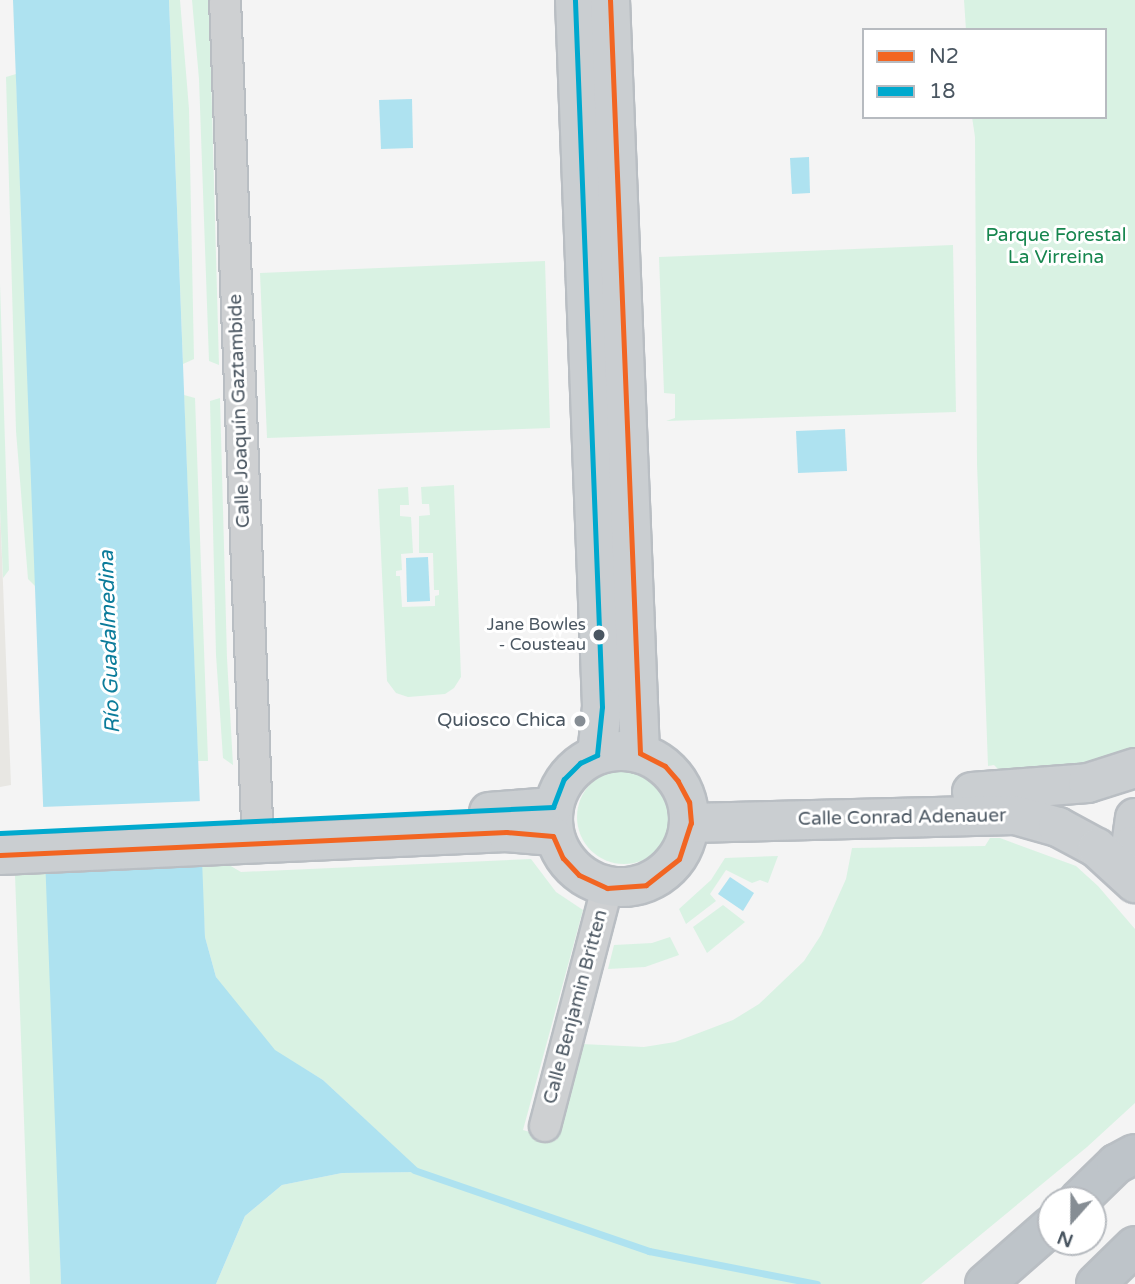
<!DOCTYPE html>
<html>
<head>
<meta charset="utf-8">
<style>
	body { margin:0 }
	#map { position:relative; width:1135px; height:1284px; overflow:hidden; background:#f4f4f4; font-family:"Varela Round",sans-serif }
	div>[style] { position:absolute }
	.commercial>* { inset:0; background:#e8e7e3 }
	.green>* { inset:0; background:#d9f2e3 }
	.round { border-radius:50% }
	.water>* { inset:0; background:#aee2f0 }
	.pier>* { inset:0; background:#f4f4f4 }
	.stream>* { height:7px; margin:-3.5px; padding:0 3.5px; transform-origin:3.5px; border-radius:3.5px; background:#aee2f0 }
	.roads { filter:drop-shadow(2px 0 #b9bec3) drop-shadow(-2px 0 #b9bec3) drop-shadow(0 2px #b9bec3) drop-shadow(0 -2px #b9bec3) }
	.minor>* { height:30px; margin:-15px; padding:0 15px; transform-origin:15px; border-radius:15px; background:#ced0d2 }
	.major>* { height:38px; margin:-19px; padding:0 19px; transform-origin:19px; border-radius:19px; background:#caced1 }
	.major>.ring { margin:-19px; padding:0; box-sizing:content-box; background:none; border:38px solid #caced1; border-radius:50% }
	.highway>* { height:38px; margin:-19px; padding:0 19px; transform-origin:19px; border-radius:19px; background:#bec4c9 }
	.bus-1>* { height:5px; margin:-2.5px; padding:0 2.5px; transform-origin:2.5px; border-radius:2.5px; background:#f26522 }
	.bus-2>* { height:5px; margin:-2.5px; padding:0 2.5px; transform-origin:2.5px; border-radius:2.5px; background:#00a9ce }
	.dots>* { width:19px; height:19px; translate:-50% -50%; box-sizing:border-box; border:4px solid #fff; border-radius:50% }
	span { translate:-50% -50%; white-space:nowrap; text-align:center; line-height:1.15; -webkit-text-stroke:6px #fff; paint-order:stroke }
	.bus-label { font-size:17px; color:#4a5661 }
	.right { translate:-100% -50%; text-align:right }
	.park-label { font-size:19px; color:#17864f }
	.street-label { font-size:19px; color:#4a5661 }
	.poi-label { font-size:19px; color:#4a5661 }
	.water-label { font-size:21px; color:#0c7c9b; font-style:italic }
	.legend { position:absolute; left:862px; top:28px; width:245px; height:91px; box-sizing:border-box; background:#fff; border:2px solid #b7bbc0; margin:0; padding:9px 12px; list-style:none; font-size:21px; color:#4a5661 }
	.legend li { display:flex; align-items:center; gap:14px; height:35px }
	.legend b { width:35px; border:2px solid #b7bbc0 }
	.north { position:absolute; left:1037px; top:1186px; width:70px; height:70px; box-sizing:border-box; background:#fff; border:2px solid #b7bbc0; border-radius:50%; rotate:201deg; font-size:19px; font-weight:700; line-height:28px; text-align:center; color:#4a5661 }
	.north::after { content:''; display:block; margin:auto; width:24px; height:32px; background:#868d94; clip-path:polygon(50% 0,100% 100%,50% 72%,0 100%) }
</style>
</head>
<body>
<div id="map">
	<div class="commercial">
		<div style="clip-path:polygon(0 508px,11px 785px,0 787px)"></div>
	</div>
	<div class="green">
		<div style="clip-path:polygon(169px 0,180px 0,189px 109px,194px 359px,183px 364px)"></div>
		<div style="clip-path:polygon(192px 0,209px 0,219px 365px,209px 361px,199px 79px)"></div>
		<div style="clip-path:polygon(964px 0,1135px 0,1135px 747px,1073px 768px,1000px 771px,994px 765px,988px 766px,977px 464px,975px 137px,972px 117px,1105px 117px,1105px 30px,966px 30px)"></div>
		<div style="clip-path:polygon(16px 74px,36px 587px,28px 579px,16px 431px,6px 77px)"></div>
		<div style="clip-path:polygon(953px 245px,956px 412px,666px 421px,675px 418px,675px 394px,664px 393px,659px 257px)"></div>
		<div style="clip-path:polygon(545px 261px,550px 428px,267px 438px,260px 273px)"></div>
		<div style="clip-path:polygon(0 284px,9px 570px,3px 578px,0 508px)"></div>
		<div style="clip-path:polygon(184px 395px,195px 398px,208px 761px,198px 761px)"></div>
		<div style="clip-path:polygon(220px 398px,227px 658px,233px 765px,223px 758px,216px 655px,210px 401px)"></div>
		<div style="clip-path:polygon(454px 485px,461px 677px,454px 688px,445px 694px,408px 697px,396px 693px,387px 681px,378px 489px,408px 487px,409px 505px,400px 505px,400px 516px,411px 517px,413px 553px,401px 554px,402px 570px,396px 571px,396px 576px,400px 576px,402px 607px,435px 606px,435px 596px,439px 595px,439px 590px,434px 590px,433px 553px,419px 553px,419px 516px,430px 515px,429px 504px,422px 504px,421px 487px)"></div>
		<div class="round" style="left:577px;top:770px;width:94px;height:94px"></div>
		<div style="clip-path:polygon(990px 838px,1000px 838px,1076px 866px,1098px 886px,1135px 929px,1135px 1103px,1087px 1147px,921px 1284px,216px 1284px,245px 1216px,282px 1185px,342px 1173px,421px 1172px,323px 1080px,275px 1051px,237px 1007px,216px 977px,205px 937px,201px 867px,229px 865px,241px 872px,531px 859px,556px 892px,583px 910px,523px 1130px,557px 1140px,582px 1044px,644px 1047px,675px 1042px,733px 1020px,759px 1004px,804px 961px,821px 935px,846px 879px,852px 848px,985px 846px)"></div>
		<div style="clip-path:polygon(778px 856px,768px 883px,760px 880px,752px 883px,726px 870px,710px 894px,716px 901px,686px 924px,679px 909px,711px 880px,725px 858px)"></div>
		<div style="clip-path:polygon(47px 873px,61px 1284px,30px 1284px,15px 875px)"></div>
		<div style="clip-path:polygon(723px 905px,745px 922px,707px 953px,693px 927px)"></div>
		<div style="clip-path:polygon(670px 937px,679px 955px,645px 967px,608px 969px,614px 945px,652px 943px)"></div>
	</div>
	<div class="water">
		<div style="clip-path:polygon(13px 0,169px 0,205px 937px,216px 977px,275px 1050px,323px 1080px,422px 1172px,342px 1173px,282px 1185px,245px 1216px,216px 1284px,61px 1284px)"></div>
		<div style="clip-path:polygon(412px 99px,413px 148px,381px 149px,379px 100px)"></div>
		<div style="clip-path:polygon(809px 157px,810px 193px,792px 194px,790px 158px)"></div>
		<div style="clip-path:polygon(845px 429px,847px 471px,798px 473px,796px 431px)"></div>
		<div style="clip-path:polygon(428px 557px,430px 601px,407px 602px,406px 558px)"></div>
		<div style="clip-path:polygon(730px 877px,754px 893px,743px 911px,718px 894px)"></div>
	</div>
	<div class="pier">
		<div style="clip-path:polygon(203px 801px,204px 866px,44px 873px,41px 807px)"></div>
	</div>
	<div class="stream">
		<div style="left:414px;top:1170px;width:249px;rotate:19deg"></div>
		<div style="left:649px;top:1251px;width:171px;rotate:11.1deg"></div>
	</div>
	<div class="roads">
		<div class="minor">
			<div style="left:225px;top:0;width:824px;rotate:87.77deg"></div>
			<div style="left:545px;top:1126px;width:246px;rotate:-75.4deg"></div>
		</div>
		<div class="major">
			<div style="left:575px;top:0;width:708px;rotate:87.81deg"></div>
			<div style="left:602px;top:707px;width:48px;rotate:95.9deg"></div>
			<div style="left:610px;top:0;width:754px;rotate:87.72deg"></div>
			<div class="ring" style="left:553px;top:751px;width:98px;height:98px"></div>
			<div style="left:972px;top:792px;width:116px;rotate:-4.4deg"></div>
			<div style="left:1088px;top:783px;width:49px;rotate:-17.7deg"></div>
			<div style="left:489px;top:812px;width:64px;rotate:-4.5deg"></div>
			<div style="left:1135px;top:818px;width:28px;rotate:98deg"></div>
			<div style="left:1131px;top:846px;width:16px;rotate:75deg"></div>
			<div style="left:691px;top:823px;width:324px;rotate:-1.4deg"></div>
			<div style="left:1015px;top:815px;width:45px;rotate:15.6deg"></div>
			<div style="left:1058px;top:827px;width:44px;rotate:28.3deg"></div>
			<div style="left:1097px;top:848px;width:52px;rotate:42.6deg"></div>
			<div style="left:0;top:855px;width:507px;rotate:-2.6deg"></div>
			<div style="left:506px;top:832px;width:47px;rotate:4.9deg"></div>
		</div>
		<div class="highway">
			<div style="left:1079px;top:1200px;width:52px;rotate:-44.2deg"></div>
			<div style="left:1116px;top:1164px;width:21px;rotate:-28deg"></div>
			<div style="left:985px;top:1284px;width:88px;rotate:-41.3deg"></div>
			<div style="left:1096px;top:1284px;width:54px;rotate:-44.3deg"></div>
		</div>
	</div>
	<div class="bus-1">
		<div style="left:0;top:855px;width:507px;rotate:-2.6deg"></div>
		<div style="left:506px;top:832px;width:47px;rotate:4.9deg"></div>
		<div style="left:553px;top:836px;width:24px;rotate:66deg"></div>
		<div style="left:563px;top:858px;width:23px;rotate:47deg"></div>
		<div style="left:579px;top:875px;width:31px;rotate:25deg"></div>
		<div style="left:607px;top:888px;width:39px;rotate:-4deg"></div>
		<div style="left:646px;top:885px;width:42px;rotate:-38.2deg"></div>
		<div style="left:679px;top:859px;width:38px;rotate:-72deg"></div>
		<div style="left:691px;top:823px;width:21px;rotate:-95deg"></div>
		<div style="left:689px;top:802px;width:24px;rotate:-118deg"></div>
		<div style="left:678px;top:781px;width:20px;rotate:-131deg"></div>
		<div style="left:665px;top:766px;width:28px;rotate:-153deg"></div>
		<div style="left:640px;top:753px;width:754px;rotate:-92.28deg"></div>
	</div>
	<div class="bus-2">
		<div style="left:0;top:833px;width:554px;rotate:-2.69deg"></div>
		<div style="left:553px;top:807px;width:30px;rotate:-69deg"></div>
		<div style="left:564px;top:779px;width:23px;rotate:-45deg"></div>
		<div style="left:580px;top:763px;width:19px;rotate:-25deg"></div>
		<div style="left:597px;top:755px;width:48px;rotate:-84.1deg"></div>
		<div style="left:602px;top:707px;width:708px;rotate:-92.19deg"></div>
	</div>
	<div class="dots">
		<div style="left:599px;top:635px;background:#4a5661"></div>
		<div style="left:580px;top:721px;background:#868d94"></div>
	</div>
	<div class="bus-label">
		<span class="right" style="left:586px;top:635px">Jane Bowles<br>- Cousteau</span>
	</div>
	<div class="park-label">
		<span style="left:1056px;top:247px">Parque Forestal<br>La Virreina</span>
	</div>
	<div class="street-label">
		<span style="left:240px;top:411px;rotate:-92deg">Calle Joaquín Gaztambide</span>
		<span style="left:902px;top:818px;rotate:-1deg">Calle Conrad Adenauer</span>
		<span style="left:576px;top:1007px;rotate:-75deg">Calle Benjamin Britten</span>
	</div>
	<div class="poi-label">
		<span class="right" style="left:566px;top:721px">Quiosco Chica</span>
	</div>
	<div class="water-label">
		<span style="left:110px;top:642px;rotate:-92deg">Río Guadalmedina</span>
	</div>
	<ul class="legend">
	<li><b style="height:9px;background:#f26522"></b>N2</li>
	<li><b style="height:9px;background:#00a9ce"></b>18</li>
	</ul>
	<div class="north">N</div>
</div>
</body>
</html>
